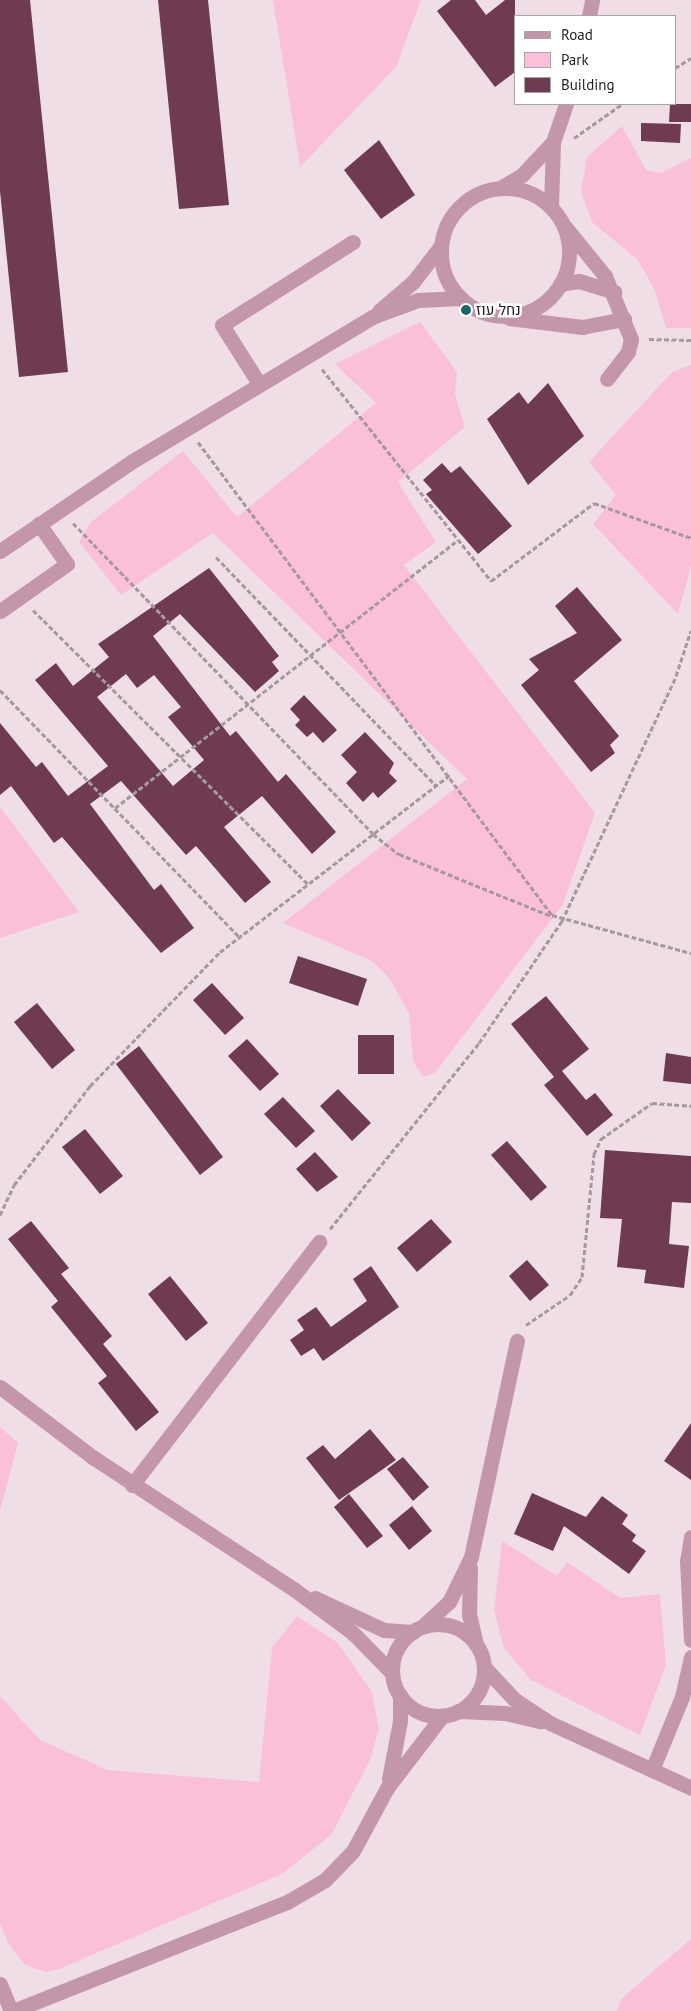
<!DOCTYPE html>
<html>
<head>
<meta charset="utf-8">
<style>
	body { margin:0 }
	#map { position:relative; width:691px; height:2011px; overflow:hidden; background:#f0dee6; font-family:"PT Sans",Heebo,sans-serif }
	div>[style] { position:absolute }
	.green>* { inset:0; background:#fbc0d9 }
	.building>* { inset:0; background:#6e3b53 }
	.path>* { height:3px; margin-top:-1.5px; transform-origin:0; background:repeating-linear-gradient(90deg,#a6989e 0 5px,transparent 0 7.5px) }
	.minor>* { height:15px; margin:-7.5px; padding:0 7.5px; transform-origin:7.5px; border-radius:7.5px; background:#c496aa }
	.minor>.ring { margin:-7.5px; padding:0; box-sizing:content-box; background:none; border:15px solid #c496aa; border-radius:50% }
	.dots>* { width:14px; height:14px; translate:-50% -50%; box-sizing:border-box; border:2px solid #fff; border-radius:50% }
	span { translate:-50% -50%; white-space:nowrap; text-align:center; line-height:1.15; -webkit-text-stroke:5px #fff; paint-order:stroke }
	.poi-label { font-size:15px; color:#231d1f }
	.left { translate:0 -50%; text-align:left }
	.legend { position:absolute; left:514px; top:15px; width:162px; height:90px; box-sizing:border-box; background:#fff; border:1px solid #a7a5a5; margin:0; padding:6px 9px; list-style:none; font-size:15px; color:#231d1f }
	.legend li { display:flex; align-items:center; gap:10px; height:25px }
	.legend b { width:25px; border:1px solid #a7a5a5 }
</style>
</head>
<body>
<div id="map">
	<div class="green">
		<div style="clip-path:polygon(273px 0,421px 0,396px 67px,300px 167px)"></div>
		<div style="clip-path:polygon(622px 126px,646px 170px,661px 173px,691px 158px,691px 328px,666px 328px,655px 291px,638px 260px,592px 222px,581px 192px,587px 157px)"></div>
		<div style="clip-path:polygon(420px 322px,457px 372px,455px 394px,465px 427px,398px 482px,436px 542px,404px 565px,595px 813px,563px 904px,435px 1073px,423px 1077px,413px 1061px,409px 1013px,388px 976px,370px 960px,283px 923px,467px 779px,213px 533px,121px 595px,79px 542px,91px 522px,183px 451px,237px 517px,376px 403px,335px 364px)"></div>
		<div style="clip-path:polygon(691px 365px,691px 566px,678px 614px,593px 524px,616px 495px,589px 462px,672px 372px)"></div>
		<div style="clip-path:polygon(0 807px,79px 912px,0 938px)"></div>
		<div style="clip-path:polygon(0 1427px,18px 1443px,0 1511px)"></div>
		<div style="clip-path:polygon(502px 1541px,557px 1576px,567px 1562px,620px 1598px,660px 1594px,666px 1665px,640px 1735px,531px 1680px,504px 1648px,494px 1610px)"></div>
		<div style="clip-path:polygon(297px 1616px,338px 1643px,372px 1692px,379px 1729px,370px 1760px,331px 1835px,282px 1874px,59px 1969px,46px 1972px,25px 1965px,8px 1943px,0 1924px,0 1696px,40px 1740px,108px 1770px,259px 1782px,272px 1648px)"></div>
		<div style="clip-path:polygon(691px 1939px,691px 2011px,617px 2011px,621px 1999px)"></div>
	</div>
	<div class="building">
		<div style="clip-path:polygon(0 0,30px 0,68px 372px,19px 377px,0 191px)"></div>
		<div style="clip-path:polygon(158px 0,208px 0,229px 205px,179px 209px)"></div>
		<div style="clip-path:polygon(451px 0,475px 0,486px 15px,505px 0,515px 0,515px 72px,495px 87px,437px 11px)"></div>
		<div style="clip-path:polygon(670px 104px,691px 104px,691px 122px,669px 122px)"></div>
		<div style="clip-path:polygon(641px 123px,681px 124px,680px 143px,641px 141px)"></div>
		<div style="clip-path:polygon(379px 140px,415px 195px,381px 219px,344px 170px)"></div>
		<div style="clip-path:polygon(548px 383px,584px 436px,528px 485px,487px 419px,519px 392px,528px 404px)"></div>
		<div style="clip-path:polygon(442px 463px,451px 473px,460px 466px,512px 526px,478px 554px,426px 494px,432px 490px,423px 480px)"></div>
		<div style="clip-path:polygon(evenodd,209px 568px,279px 656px,272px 662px,279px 671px,255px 692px,180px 614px,153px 636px,230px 736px,236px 731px,278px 782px,286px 774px,336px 832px,312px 854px,262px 796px,224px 827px,271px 882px,245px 903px,196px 846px,186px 855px,121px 781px,90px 804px,154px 890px,161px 884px,194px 928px,161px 953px,62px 837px,54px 843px,11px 786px,0 795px,0 723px,36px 767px,42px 762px,68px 796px,108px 766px,35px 680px,56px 663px,73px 686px,109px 657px,98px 644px,209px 568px,126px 674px,137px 688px,154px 675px,181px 707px,168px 717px,204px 760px,173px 786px,97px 697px,126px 674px)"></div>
		<div style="clip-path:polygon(577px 587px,622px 640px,574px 681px,619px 736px,610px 745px,615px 753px,591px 772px,521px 685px,539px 670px,529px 659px,577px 633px,555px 606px)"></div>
		<div style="clip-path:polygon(304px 695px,337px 730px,323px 743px,313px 732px,307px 737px,295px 725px,300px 720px,290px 709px)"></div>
		<div style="clip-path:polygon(365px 732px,394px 763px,389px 773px,397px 781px,378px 798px,373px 792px,363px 802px,346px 783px,357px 772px,341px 755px)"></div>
		<div style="clip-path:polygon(298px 956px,367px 979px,358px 1006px,289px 983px)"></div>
		<div style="clip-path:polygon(212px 983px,244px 1018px,225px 1035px,193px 1000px)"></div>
		<div style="clip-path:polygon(546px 996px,589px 1049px,562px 1071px,586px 1100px,595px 1093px,613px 1115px,587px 1136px,544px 1085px,559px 1073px,554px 1077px,511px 1024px)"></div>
		<div style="clip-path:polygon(37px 1003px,75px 1050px,52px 1069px,14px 1022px)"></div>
		<div style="clip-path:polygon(358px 1035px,394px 1035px,394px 1074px,358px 1074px)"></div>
		<div style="clip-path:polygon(247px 1039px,279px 1074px,260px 1091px,228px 1056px)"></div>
		<div style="clip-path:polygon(139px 1046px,223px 1157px,200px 1175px,116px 1064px)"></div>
		<div style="clip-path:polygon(666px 1053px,691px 1057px,691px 1084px,663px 1081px)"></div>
		<div style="clip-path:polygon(338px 1089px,371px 1123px,352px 1141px,320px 1106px)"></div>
		<div style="clip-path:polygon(283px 1097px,315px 1131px,296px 1148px,264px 1114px)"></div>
		<div style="clip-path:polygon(85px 1129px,123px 1176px,100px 1194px,62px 1147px)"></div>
		<div style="clip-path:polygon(507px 1141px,547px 1187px,531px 1201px,491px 1155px)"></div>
		<div style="clip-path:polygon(605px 1150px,691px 1156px,691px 1203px,672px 1202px,669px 1244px,689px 1246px,684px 1288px,644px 1283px,646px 1270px,617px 1267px,622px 1219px,600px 1218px)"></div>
		<div style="clip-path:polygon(315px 1152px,338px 1177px,317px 1192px,296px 1169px)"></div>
		<div style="clip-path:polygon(431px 1219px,452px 1242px,417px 1272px,397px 1248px)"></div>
		<div style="clip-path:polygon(31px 1221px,69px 1268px,61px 1274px,112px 1336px,103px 1344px,159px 1412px,136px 1431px,98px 1383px,107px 1376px,51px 1307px,58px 1301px,8px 1239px)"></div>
		<div style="clip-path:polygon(527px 1260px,549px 1285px,530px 1301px,509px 1276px)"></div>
		<div style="clip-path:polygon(371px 1266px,399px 1307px,323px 1361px,314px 1348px,301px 1356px,290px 1340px,304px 1330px,297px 1320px,316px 1307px,331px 1327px,367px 1301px,353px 1279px)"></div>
		<div style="clip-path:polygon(170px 1276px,208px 1323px,186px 1341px,148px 1294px)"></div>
		<div style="clip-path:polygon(691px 1423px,691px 1480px,664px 1461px)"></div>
		<div style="clip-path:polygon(370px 1429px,396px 1460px,339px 1500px,306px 1458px,323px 1445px,335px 1459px)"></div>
		<div style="clip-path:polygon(403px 1457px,429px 1487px,413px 1501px,387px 1469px)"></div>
		<div style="clip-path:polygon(532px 1493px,586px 1517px,602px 1496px,628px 1515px,622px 1524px,636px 1535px,632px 1541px,646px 1551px,629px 1574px,564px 1526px,553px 1551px,514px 1534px)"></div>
		<div style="clip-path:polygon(349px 1494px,383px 1536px,367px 1548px,334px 1507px)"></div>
		<div style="clip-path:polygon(412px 1506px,432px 1531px,409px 1550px,389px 1525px)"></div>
	</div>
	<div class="path">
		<div style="left:675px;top:68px;width:19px;rotate:-32deg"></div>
		<div style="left:574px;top:138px;width:59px;rotate:-35.3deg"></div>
		<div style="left:649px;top:339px;width:42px;rotate:1.4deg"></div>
		<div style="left:322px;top:369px;width:271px;rotate:51.4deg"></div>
		<div style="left:491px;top:581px;width:129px;rotate:-37.1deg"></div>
		<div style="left:594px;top:503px;width:103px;rotate:19.8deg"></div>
		<div style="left:198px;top:442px;width:591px;rotate:53.19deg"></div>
		<div style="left:552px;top:915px;width:144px;rotate:15.3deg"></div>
		<div style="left:73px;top:523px;width:432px;rotate:46deg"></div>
		<div style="left:373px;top:834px;width:33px;rotate:38deg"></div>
		<div style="left:399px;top:854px;width:166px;rotate:22.2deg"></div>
		<div style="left:216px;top:557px;width:318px;rotate:46.1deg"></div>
		<div style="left:33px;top:610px;width:388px;rotate:44.9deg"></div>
		<div style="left:0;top:690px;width:344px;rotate:45.9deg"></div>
		<div style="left:115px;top:808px;width:432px;rotate:-38deg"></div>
		<div style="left:0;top:1215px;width:33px;rotate:-65deg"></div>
		<div style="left:14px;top:1185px;width:125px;rotate:-52.5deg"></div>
		<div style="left:90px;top:1086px;width:187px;rotate:-45.9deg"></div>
		<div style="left:220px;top:952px;width:290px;rotate:-37.6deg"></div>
		<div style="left:330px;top:1229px;width:238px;rotate:-51.3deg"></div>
		<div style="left:479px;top:1043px;width:148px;rotate:-55.8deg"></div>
		<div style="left:562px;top:921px;width:270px;rotate:-65deg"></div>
		<div style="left:676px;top:676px;width:48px;rotate:-71.9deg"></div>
		<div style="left:526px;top:1325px;width:53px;rotate:-34.3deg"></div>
		<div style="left:570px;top:1295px;width:22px;rotate:-56deg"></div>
		<div style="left:582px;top:1277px;width:124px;rotate:-84.4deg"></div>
		<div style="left:594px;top:1154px;width:17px;rotate:-65deg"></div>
		<div style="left:601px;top:1139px;width:62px;rotate:-35.2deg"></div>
		<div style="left:652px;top:1103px;width:39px;rotate:4deg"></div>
	</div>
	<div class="minor">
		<div style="left:589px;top:16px;width:16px;rotate:-79deg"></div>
		<div style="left:502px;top:187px;width:23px;rotate:-31deg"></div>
		<div style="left:522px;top:175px;width:45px;rotate:-46.8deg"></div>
		<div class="ring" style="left:441px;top:188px;width:113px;height:113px"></div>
		<div style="left:551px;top:207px;width:65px;rotate:-88.2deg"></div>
		<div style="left:553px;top:142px;width:40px;rotate:-71.1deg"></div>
		<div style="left:566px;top:228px;width:62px;rotate:50.9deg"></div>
		<div style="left:605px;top:276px;width:68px;rotate:67.6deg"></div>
		<div style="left:631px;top:339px;width:13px;rotate:103deg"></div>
		<div style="left:628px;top:352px;width:34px;rotate:128deg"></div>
		<div style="left:560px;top:284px;width:19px;rotate:-9deg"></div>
		<div style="left:579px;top:281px;width:37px;rotate:17deg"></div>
		<div style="left:379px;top:311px;width:45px;rotate:-40.5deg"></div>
		<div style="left:413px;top:282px;width:44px;rotate:-52.4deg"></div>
		<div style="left:509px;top:318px;width:74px;rotate:7deg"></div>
		<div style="left:582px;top:327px;width:43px;rotate:-10.8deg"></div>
		<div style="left:258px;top:382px;width:67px;rotate:-122.3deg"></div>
		<div style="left:222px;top:325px;width:155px;rotate:-32.4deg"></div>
		<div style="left:0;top:551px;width:158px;rotate:-34.2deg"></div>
		<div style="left:131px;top:462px;width:281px;rotate:-31deg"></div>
		<div style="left:372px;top:317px;width:49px;rotate:-20.3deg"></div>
		<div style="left:418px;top:300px;width:43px;rotate:-2.7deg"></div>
		<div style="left:0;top:611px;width:82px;rotate:-35deg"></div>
		<div style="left:67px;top:564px;width:49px;rotate:-125deg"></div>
		<div style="left:0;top:1387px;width:118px;rotate:37.1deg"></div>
		<div style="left:94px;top:1458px;width:240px;rotate:33.3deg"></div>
		<div style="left:295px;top:1590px;width:72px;rotate:36.6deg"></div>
		<div style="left:353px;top:1633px;width:56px;rotate:45.7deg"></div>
		<div style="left:132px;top:1485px;width:307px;rotate:-52.4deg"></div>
		<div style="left:691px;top:1537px;width:24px;rotate:99deg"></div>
		<div style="left:687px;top:1561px;width:79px;rotate:87.1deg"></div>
		<div style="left:470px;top:1568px;width:46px;rotate:91.2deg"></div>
		<div style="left:469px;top:1614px;width:31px;rotate:77deg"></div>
		<div style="left:315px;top:1598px;width:76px;rotate:24.9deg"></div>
		<div style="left:384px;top:1630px;width:29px;rotate:4deg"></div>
		<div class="ring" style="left:392px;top:1624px;width:77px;height:77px"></div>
		<div style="left:423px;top:1626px;width:35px;rotate:-43deg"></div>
		<div style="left:449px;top:1602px;width:50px;rotate:-63.9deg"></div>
		<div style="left:471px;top:1557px;width:221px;rotate:-78deg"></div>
		<div style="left:484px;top:1667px;width:45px;rotate:46.8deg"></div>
		<div style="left:515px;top:1700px;width:42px;rotate:33.3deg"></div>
		<div style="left:550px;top:1723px;width:155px;rotate:24.7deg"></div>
		<div style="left:458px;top:1711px;width:47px;rotate:2.4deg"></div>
		<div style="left:505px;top:1713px;width:37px;rotate:13deg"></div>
		<div style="left:652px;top:1770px;width:79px;rotate:-67.7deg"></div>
		<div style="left:682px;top:1697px;width:41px;rotate:-77.3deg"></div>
		<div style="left:389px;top:1779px;width:59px;rotate:-79.3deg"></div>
		<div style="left:400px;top:1721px;width:26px;rotate:-90deg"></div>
		<div style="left:0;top:1984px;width:29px;rotate:68deg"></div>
		<div style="left:13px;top:2011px;width:295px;rotate:-21.7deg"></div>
		<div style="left:287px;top:1902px;width:44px;rotate:-30.1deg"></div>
		<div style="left:325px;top:1880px;width:40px;rotate:-46deg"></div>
		<div style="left:353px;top:1851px;width:72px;rotate:-61.6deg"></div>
		<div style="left:387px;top:1788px;width:91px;rotate:-52.6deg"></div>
	</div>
	<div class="dots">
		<div style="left:466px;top:310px;background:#1a676b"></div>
	</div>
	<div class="poi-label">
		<span class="left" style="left:476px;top:310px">נחל עוז</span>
	</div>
	<ul class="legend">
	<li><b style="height:6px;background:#c496aa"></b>Road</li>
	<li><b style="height:14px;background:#fbc0d9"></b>Park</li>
	<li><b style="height:14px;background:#6e3b53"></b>Building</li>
	</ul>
</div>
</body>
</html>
